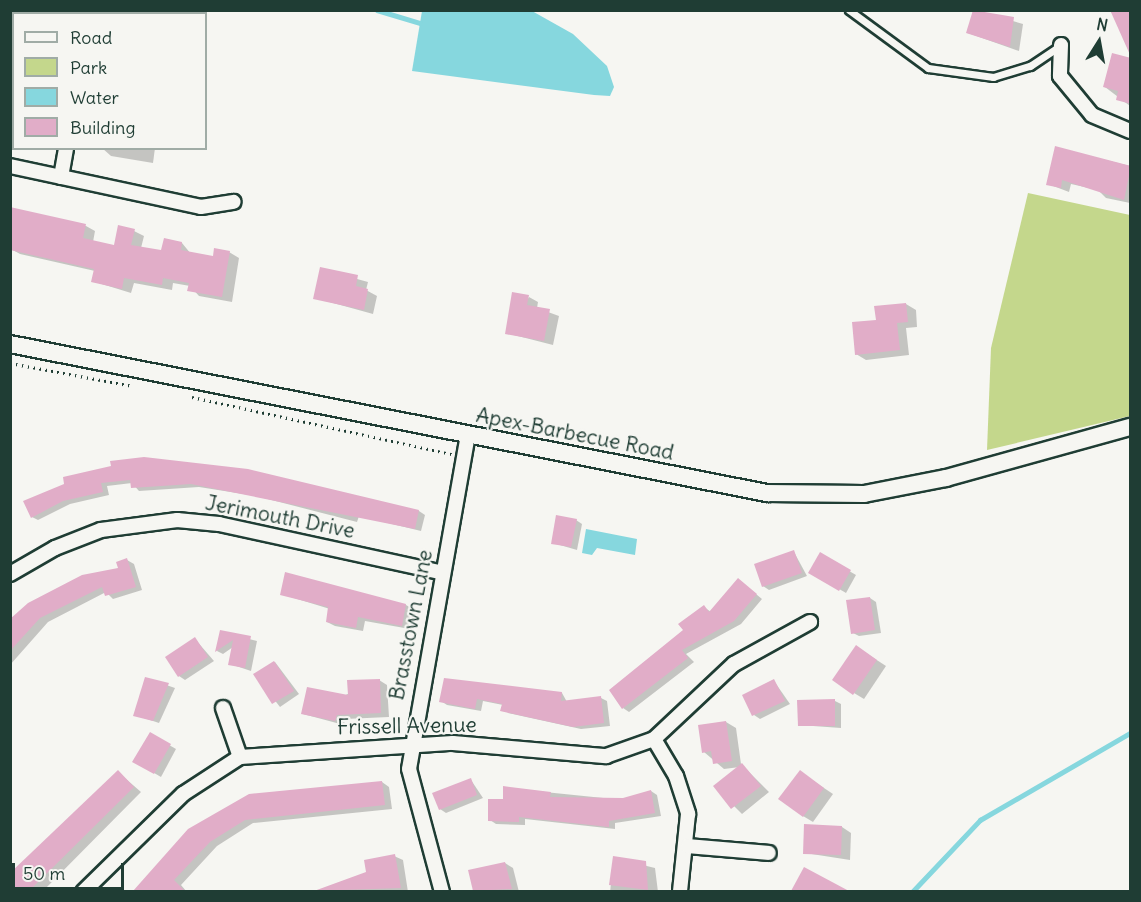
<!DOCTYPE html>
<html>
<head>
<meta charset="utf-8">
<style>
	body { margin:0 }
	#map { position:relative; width:1141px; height:902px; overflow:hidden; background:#f6f6f2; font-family:Delius,sans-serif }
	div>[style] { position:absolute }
	.green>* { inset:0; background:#c4d78c }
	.water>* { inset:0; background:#86d7de }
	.shadow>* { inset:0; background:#0003 }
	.stream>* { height:4.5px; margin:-2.25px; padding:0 2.25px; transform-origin:2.25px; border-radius:2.25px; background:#86d7de }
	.building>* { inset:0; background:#e1adc8 }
	.path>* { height:3px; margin-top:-1.5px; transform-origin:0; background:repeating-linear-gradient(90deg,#1f3d34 0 1.5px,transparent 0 6px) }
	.roads { filter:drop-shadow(2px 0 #1f3d34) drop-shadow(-2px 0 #1f3d34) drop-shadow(0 2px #1f3d34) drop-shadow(0 -2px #1f3d34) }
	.service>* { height:7px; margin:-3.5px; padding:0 3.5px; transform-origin:3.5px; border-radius:3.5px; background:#f6f6f2 }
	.minor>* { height:14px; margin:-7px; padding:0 7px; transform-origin:7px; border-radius:7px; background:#f6f6f2 }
	.tertiary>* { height:16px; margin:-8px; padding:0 8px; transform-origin:8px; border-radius:8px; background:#f6f6f2 }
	span { translate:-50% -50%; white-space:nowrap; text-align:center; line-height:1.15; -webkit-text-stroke:4.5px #f6f6f2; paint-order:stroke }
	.street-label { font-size:21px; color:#1f3d34 }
	.frame { position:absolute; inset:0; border:12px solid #1f3d34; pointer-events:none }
	.legend { position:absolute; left:12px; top:12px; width:195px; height:138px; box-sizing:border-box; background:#f6f6f2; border:2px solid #a0aca6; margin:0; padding:8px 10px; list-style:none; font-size:18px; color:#1f3d34 }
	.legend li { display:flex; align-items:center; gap:12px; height:30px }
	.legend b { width:30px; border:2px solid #a0aca6 }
	.north { position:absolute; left:1069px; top:12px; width:60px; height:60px; -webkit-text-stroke:4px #f6f6f2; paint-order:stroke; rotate:11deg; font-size:16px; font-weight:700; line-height:24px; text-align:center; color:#1f3d34 }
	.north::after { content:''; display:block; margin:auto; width:21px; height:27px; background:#1f3d34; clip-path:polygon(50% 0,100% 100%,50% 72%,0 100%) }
	.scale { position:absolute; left:12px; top:863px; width:112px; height:27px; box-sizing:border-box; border:3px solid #1f3d34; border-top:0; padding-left:8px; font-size:18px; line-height:21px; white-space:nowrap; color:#1f3d34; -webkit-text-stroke:4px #f6f6f2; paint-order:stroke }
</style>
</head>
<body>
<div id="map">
	<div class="green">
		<div style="clip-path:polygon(1028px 193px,1130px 215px,1130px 416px,987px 450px,991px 348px)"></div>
	</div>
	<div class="water">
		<div style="clip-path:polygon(422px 11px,532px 11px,573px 34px,607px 66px,614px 87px,610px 96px,594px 95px,412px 71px)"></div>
		<div style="clip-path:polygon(586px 529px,637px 539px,635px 555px,597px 548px,592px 555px,582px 553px)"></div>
	</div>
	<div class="shadow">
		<div style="clip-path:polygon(975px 10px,1023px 24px,1019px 51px,968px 33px)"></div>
		<div style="clip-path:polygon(1130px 59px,1130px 106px,1105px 87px)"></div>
		<div style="clip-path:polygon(12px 95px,14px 95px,14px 140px,10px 138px)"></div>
		<div style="clip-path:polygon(102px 148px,155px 148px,153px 163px,111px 156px)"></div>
		<div style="clip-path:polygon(1056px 148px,1130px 166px,1130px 203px,1106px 198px,1098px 190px,1071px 184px,1069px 192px,1048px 184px)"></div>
		<div style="clip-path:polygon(10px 208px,86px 226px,95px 231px,93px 242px,115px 247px,134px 231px,144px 236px,141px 248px,162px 252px,165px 240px,182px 243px,191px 254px,214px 258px,229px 252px,239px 258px,232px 302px,199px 296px,190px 286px,173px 283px,172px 290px,134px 283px,131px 293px,92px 281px,95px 271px,20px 254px,11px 249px)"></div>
		<div style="clip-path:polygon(321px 269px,368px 282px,366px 290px,377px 296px,373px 314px,315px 298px)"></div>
		<div style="clip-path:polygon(529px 297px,538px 302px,537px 308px,559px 316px,553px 345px,506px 333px)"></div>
		<div style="clip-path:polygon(906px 304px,916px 310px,917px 327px,906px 328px,909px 355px,866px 360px,856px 354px,878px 321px)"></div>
		<div style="clip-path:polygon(248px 471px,419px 511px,425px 515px,421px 531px,359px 516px,357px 522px,256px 496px,199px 487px,139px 491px,132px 483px,107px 486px,109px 495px,70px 504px,38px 520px,32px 517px,66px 484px)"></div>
		<div style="clip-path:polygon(576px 520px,582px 524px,577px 550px,553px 543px)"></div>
		<div style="clip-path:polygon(794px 552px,807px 576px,769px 590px,763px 586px)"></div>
		<div style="clip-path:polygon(820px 554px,856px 575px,846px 593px,810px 572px)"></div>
		<div style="clip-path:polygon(127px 560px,134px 564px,142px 590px,113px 599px,106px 592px,48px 622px,10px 665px,10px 622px,120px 569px)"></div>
		<div style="clip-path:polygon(286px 574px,406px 605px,413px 609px,410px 629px,365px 621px,363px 631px,335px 626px,327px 622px,330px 609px,281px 594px)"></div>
		<div style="clip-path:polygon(739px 580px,762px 599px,741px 624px,686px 654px,694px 662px,629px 712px,623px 708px,704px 607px,711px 612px)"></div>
		<div style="clip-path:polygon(870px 598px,876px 602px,881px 633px,859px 636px,853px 633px)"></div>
		<div style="clip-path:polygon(221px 632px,257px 641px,251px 671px,230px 664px,233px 647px,223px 654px,217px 651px)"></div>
		<div style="clip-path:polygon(195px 639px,214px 661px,185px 680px,179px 676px)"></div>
		<div style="clip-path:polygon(866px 653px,886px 666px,864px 699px,854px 693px)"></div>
		<div style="clip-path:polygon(275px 662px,299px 694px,280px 707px,255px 675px)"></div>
		<div style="clip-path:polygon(146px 678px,175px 688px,159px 723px,135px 715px)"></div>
		<div style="clip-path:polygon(379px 680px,387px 685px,389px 717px,345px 719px,344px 725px,303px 714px)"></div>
		<div style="clip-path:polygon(445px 680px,562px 693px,567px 702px,601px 698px,607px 701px,610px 726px,581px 729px,508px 713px,503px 705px,483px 701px,481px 711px,447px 705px,441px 701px)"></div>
		<div style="clip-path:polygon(774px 681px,790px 704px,760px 719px,754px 715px)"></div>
		<div style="clip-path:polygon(835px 701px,841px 704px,841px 728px,799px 725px)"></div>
		<div style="clip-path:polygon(726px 722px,736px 728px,741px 764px,769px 792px,742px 814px,715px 787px,740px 767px,724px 769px,704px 752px)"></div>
		<div style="clip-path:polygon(150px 734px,176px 749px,161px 777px,135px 762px)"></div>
		<div style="clip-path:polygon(118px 772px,141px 792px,42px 892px,10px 892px,10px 869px,17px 870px)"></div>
		<div style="clip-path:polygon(800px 772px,833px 794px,813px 822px,803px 816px)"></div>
		<div style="clip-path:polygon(471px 780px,483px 798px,446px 813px,440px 809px)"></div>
		<div style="clip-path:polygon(382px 782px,389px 787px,392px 809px,253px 823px,217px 846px,181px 885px,187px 892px,136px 892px,169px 859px,189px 830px)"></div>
		<div style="clip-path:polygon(505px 788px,623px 800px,651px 791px,657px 795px,661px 816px,615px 823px,615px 829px,525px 819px,525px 825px,496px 824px,490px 820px,504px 800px)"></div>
		<div style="clip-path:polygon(842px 827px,851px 833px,850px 860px,805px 853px)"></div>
		<div style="clip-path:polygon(394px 856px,403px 860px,408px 892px,319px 892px,368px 873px)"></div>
		<div style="clip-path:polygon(614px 858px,655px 868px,658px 892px,610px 892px)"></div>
		<div style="clip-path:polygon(505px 863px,513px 868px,519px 892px,476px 892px,470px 871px)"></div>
		<div style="clip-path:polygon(804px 869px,845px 892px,793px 892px)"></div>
	</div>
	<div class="stream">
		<div style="left:377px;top:10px;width:45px;rotate:16.8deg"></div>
		<div style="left:912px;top:892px;width:99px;rotate:-46.6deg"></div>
		<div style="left:980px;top:820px;width:173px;rotate:-30.1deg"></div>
	</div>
	<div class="building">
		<div style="clip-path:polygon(973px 10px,1014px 17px,1010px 47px,966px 33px)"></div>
		<div style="clip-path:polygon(1110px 10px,1131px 10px,1131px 57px)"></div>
		<div style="clip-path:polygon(1112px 53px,1131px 58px,1131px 104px,1116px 100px,1118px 91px,1103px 87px)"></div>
		<div style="clip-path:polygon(1055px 146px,1131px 166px,1124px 200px,1062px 180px,1061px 188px,1046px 185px)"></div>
		<div style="clip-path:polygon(10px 207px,86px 224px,83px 238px,114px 245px,118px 225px,135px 229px,131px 245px,161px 250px,164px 238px,182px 242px,181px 250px,213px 256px,214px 248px,230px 251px,222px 297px,187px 291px,189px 283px,163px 278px,162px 285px,124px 278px,122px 289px,91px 282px,94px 269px,10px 250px)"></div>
		<div style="clip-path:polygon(320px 267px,358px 275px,356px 286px,368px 289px,364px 310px,313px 299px)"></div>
		<div style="clip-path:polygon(512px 292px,529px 295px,527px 305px,550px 309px,544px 341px,505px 334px)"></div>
		<div style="clip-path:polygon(906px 303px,908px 322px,897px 323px,900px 350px,855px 355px,852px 322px,876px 320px,874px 306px)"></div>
		<div style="clip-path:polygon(144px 457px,248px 469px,419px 510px,415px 529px,191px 484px,131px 488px,130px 480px,101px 483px,103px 492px,63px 501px,31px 518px,23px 501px,64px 484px,63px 477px,111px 466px,110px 461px)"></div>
		<div style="clip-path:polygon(556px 515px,577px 519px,571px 547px,551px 544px)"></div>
		<div style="clip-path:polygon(794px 550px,802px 573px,762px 587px,754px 564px)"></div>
		<div style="clip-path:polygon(820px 552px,851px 570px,839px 591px,808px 573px)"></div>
		<div style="clip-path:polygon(127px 558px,136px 587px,105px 596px,102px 587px,40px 618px,10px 651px,10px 619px,28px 603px,82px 575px,118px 568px,116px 562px)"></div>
		<div style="clip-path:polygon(285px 572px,406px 604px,402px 626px,358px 617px,356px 628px,326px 622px,328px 607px,280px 595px)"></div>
		<div style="clip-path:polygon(738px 578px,757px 594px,734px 621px,682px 650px,688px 658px,622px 709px,609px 690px,683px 630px,678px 624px,704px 605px,709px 612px)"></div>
		<div style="clip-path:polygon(870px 597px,875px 630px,851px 634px,846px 600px)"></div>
		<div style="clip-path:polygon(220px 630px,251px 636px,245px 668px,228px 665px,233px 640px,215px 652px)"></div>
		<div style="clip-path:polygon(195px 637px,208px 657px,178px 677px,165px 657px)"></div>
		<div style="clip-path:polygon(856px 645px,877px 660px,853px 695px,832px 680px)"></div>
		<div style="clip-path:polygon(274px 661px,294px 691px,272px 704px,253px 674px)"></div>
		<div style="clip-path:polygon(145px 677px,169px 683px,153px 721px,133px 716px)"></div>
		<div style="clip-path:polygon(444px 678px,562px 692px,561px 701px,601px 696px,604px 723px,573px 727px,500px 711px,502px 704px,477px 699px,475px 709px,439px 702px)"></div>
		<div style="clip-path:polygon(380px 679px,381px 713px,337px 715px,335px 721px,301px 714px,307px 687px,348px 695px,347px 680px)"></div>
		<div style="clip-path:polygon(774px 679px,785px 701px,752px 716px,742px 695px)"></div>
		<div style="clip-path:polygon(835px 699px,835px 726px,798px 726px,797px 700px)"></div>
		<div style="clip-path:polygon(726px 721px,732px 761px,713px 764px,711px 751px,702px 753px,698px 725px)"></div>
		<div style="clip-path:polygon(150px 732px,171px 744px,154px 774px,132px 762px)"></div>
		<div style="clip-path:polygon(742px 763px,761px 786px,731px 809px,713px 786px)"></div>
		<div style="clip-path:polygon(118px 770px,134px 787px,29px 891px,10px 891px,10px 873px)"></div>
		<div style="clip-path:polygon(800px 770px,824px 788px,803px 817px,778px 799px)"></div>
		<div style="clip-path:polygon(471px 778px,477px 795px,439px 810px,432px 793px)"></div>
		<div style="clip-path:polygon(382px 781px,385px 805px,245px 820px,210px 842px,174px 880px,185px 891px,133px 891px,188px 829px,249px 794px)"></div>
		<div style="clip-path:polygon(503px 786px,551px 792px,550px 797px,623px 798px,651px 790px,655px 813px,609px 821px,609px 827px,519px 817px,519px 822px,488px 821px,488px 799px,503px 799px)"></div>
		<div style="clip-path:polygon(804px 824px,842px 826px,841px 855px,803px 854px)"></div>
		<div style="clip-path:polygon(395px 854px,401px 888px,314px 891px,366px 872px,364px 860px)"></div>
		<div style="clip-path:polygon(613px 856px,646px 861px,648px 890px,609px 885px)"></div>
		<div style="clip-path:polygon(505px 862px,512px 889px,473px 891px,468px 870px)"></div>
		<div style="clip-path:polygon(804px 867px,849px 891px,791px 891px)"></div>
	</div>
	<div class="path">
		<div style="left:10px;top:363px;width:125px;rotate:10.6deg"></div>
		<div style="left:192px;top:397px;width:266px;rotate:12.4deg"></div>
	</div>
	<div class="roads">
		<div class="service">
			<div style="left:849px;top:10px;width:98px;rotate:36.3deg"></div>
			<div style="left:928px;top:68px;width:66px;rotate:7.9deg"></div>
			<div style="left:993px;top:77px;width:39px;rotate:-17deg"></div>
			<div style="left:1030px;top:66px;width:37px;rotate:-34deg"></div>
		</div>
		<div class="minor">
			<div style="left:78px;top:10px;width:4px;rotate:90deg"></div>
			<div style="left:1061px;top:45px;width:31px;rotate:92deg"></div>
			<div style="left:1060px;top:76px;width:50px;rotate:50.6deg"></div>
			<div style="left:1092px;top:115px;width:41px;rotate:22.8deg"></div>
			<div style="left:10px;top:166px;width:195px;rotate:12.1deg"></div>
			<div style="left:201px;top:207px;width:33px;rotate:-9deg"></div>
			<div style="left:61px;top:177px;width:29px;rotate:-80deg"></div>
			<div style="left:10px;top:574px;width:52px;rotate:-30deg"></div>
			<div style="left:55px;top:548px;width:49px;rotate:-21.4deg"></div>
			<div style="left:101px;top:530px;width:77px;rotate:-7.5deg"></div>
			<div style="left:177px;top:520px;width:42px;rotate:5.4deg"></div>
			<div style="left:219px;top:524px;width:229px;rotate:12.3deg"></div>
			<div style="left:223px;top:708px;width:52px;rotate:70.9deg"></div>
			<div style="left:654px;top:739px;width:43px;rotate:59.3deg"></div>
			<div style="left:676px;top:776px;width:40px;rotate:72deg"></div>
			<div style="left:688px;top:814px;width:78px;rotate:95.9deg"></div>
			<div style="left:688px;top:846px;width:81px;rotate:4.9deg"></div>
			<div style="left:83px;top:892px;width:140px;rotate:-44.4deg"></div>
			<div style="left:183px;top:794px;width:68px;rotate:-33deg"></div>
			<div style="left:240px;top:757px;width:213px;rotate:-3.8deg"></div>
			<div style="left:453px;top:743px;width:154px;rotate:4.9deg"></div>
			<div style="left:606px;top:756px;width:51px;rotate:-19.5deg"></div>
			<div style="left:654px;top:739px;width:110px;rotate:-43.2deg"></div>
			<div style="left:734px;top:664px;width:87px;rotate:-28.9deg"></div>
			<div style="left:442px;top:892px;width:127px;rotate:-105deg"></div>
			<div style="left:409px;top:769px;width:338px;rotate:-80deg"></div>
		</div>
		<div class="tertiary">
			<div style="left:10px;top:344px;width:772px;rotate:11.14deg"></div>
			<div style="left:767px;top:493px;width:97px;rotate:0.6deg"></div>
			<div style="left:864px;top:494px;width:84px;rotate:-11deg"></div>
			<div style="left:946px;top:478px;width:191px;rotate:-15.5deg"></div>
		</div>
	</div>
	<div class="street-label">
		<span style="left:575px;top:434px;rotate:11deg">Apex-Barbecue Road</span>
		<span style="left:280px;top:517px;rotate:11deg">Jerimouth Drive</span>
		<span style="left:411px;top:625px;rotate:-79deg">Brasstown Lane</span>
		<span style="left:407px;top:726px;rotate:-1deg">Frissell Avenue</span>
	</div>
	<div class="frame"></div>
	<ul class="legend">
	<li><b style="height:8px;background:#f6f6f2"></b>Road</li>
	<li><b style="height:16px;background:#c4d78c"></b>Park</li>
	<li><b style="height:16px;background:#86d7de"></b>Water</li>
	<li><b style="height:16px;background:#e1adc8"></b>Building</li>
	</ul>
	<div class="north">N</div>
	<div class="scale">50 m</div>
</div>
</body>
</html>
